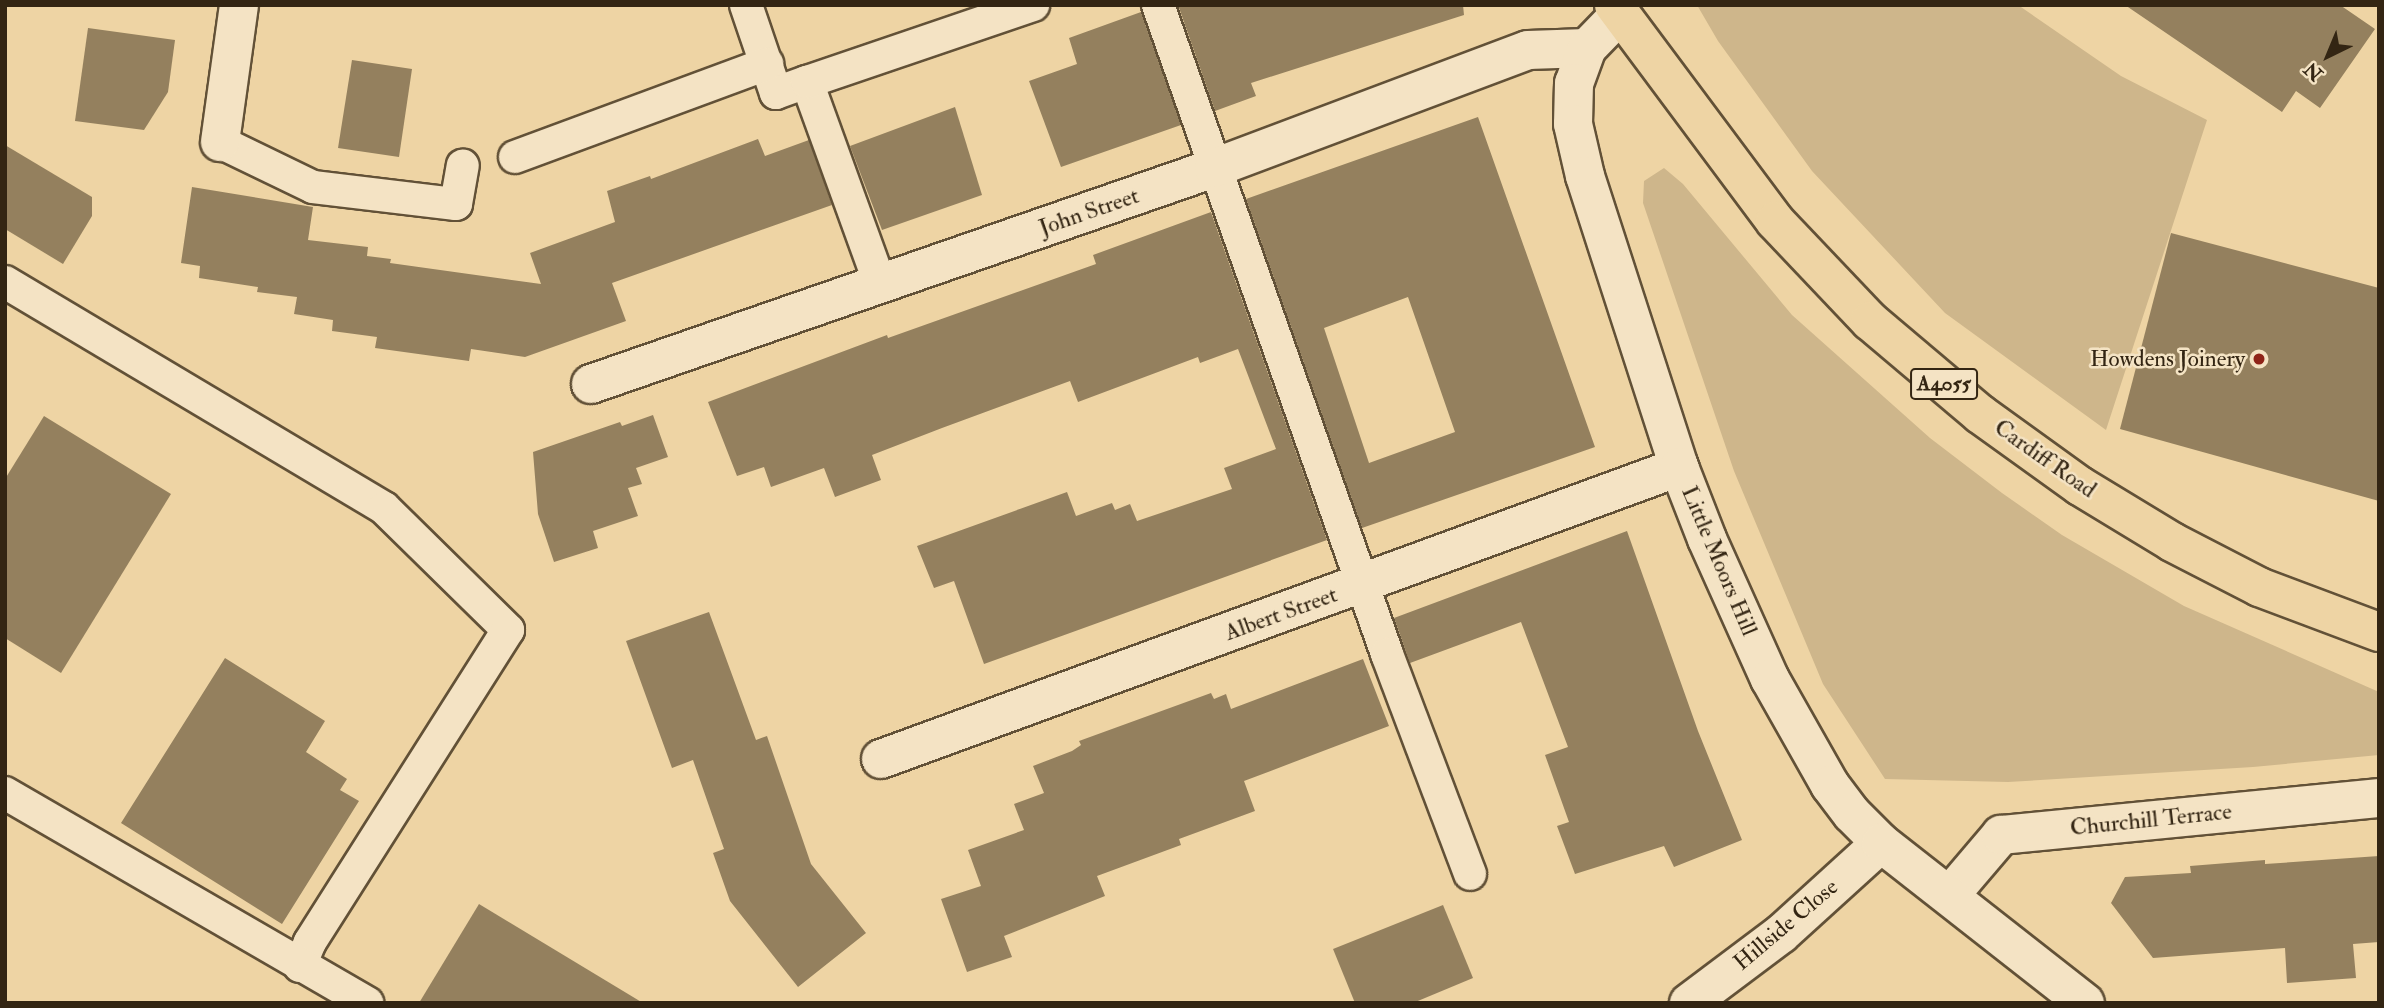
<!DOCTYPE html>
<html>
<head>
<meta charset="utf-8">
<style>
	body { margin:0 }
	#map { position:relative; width:2384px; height:1008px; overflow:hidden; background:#eed4a4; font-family:"IM FELL Double Pica",serif }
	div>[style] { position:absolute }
	.green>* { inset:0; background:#ceb68b }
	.building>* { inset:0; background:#94805e }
	.roads { filter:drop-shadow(2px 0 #625137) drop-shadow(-2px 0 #625137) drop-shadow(0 2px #625137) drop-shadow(0 -2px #625137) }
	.service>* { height:32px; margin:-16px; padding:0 16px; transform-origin:16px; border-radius:16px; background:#f4e3c4 }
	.minor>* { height:38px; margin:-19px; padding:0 19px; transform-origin:19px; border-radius:19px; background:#f4e3c4 }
	.tertiary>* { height:38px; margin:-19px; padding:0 19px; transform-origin:19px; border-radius:19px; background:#f4e3c4 }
	.primary>* { height:38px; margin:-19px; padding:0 19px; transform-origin:19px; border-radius:19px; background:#eed4a4 }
	.dots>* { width:19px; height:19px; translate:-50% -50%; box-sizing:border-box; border:4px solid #f4e3c4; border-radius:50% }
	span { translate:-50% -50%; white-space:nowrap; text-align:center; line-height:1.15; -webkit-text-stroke:5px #f4e3c4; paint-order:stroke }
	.shield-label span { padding:2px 5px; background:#f4e3c4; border:2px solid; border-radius:5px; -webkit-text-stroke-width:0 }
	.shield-label { font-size:21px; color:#332513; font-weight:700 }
	.street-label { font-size:23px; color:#332513 }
	.poi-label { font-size:23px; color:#332513 }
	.right { translate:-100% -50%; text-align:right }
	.frame { position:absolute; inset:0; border:7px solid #332513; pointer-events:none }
	.north { position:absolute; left:2293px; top:21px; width:70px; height:70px; -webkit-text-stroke:5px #f4e3c4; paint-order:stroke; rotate:223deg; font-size:19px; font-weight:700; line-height:28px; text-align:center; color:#332513 }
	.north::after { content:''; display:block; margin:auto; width:24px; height:32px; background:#332513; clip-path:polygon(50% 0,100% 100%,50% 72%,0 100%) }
</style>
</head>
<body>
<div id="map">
	<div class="green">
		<div style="clip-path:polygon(1697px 5px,2018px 5px,2121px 76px,2207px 120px,2106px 430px,1945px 313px,1812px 171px,1718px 41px)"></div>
		<div style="clip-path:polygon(1664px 168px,1683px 184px,1792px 315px,1930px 438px,2002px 493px,2062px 535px,2184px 606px,2379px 692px,2379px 755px,2253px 767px,2008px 782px,1885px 779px,1823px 684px,1734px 471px,1643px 203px,1644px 181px)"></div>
	</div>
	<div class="building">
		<div style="clip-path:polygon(1178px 5px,1463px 5px,1464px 15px,1251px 83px,1256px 96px,1215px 111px)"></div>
		<div style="clip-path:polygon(2125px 5px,2340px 5px,2375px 29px,2320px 108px,2296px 91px,2282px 112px)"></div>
		<div style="clip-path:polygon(1141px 12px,1181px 125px,1061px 167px,1029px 81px,1077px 64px,1069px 38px)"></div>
		<div style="clip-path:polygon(88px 28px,175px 40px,168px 92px,144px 130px,75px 121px)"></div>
		<div style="clip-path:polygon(352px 60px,412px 69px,399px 157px,338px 148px)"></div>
		<div style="clip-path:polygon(955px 107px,982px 195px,882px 230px,850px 146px)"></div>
		<div style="clip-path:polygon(evenodd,1478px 117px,1595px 447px,1362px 528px,1246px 199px,1478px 117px,1408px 297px,1455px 432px,1369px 463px,1324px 328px,1408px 297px)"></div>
		<div style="clip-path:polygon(758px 139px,765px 156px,809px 140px,832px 205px,612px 283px,626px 321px,525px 357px,471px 349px,469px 361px,375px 348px,377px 337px,332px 331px,333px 320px,294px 314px,297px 297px,257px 292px,258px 287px,199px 278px,200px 266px,181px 263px,192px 187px,313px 207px,308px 240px,368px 247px,367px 256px,391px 259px,390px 263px,541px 284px,530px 253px,615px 222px,607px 191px,650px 176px,651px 179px)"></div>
		<div style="clip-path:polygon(5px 145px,92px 197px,92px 216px,63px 264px,5px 229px)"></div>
		<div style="clip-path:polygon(1211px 212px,1327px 540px,984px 664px,954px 581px,934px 588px,917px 546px,1067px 492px,1076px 516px,1112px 503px,1115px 510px,1130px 504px,1137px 521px,1232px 489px,1224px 468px,1276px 449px,1238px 349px,1200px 363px,1198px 357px,1078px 402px,1070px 381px,942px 428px,872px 455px,881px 480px,835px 497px,824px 468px,771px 487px,764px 467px,737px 476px,708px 402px,887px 335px,888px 338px,1096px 264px,1093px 255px)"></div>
		<div style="clip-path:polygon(2171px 233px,2379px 288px,2379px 501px,2120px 429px)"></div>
		<div style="clip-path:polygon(653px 415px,668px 457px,636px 468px,642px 484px,628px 488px,638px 516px,593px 531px,598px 548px,554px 562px,538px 514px,533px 452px,620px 422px,622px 426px)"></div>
		<div style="clip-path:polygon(44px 416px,171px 494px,61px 673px,5px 638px,5px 479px)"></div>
		<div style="clip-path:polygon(1627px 531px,1698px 731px,1742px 840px,1674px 867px,1664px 846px,1575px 874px,1557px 826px,1569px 822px,1545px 755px,1568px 747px,1521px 622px,1410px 663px,1394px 618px)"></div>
		<div style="clip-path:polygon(709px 612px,756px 740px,767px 736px,811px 864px,866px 933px,798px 987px,730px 901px,713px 853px,724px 849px,693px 760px,672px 768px,626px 641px)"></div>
		<div style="clip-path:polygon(225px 658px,325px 721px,306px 752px,347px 779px,340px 790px,359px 801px,282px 924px,121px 823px)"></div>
		<div style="clip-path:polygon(1363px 659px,1389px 726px,1244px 781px,1255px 811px,1179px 839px,1181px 845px,1097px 876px,1105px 896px,1004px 936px,1012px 957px,967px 972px,941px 899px,981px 886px,968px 850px,1024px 830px,1014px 804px,1044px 793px,1033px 766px,1072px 751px,1081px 745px,1079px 741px,1211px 693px,1214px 699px,1226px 694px,1231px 709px)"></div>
		<div style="clip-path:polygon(2379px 856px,2379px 942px,2353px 944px,2356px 978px,2287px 983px,2285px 948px,2153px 958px,2111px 903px,2125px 877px,2191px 873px,2190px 866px,2265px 860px,2265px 864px)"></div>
		<div style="clip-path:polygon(479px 904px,643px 1003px,419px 1003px)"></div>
		<div style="clip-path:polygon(1443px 905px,1473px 978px,1413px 1003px,1355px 1003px,1333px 949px)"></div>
	</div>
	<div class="roads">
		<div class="service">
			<div style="left:746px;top:5px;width:93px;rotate:71.2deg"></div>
			<div style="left:776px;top:93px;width:33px;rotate:-20deg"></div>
			<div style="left:807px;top:82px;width:215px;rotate:70.1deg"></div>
			<div style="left:1158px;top:5px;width:688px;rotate:70.56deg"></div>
			<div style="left:1387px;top:654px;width:235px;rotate:69.3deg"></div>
			<div style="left:807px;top:82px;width:239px;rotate:-18.8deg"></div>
			<div style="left:220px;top:142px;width:103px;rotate:25.8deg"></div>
			<div style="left:313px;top:187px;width:144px;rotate:6.8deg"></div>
			<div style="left:456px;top:204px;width:39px;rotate:-80deg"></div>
			<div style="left:515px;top:157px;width:269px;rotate:-20.3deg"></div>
			<div style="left:5px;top:282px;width:441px;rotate:30.8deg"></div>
			<div style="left:384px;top:508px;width:174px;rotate:44.5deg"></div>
			<div style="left:508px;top:630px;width:370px;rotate:122.4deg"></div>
			<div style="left:310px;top:942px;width:26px;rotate:113deg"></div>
			<div style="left:5px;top:793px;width:419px;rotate:30.1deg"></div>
		</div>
		<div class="minor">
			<div style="left:220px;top:142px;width:138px;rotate:-82.1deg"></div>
			<div style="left:591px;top:384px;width:659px;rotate:-19.12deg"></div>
			<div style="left:1214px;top:168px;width:335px;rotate:-20.6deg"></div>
			<div style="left:1528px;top:50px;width:59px;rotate:-1.9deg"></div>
			<div style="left:881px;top:759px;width:850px;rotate:-20.1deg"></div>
			<div style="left:1950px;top:895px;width:79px;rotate:-49.6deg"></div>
			<div style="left:2001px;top:835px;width:380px;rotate:-5.6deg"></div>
			<div style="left:1689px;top:1003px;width:115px;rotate:-36.9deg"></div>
			<div style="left:1781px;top:934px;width:135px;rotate:-42.3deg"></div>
		</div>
		<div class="tertiary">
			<div style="left:1620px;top:14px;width:47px;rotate:134.1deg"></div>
			<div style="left:1587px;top:48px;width:37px;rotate:110deg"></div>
			<div style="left:1574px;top:83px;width:41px;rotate:91.4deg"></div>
			<div style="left:1573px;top:124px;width:53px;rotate:77deg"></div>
			<div style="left:1585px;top:176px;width:306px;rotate:72.1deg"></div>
			<div style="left:1679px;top:467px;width:77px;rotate:68.7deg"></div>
			<div style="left:1707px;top:539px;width:154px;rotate:65.8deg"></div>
			<div style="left:1770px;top:679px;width:122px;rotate:60.5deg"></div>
			<div style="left:1830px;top:785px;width:36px;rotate:53deg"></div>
			<div style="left:1852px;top:814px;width:41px;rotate:45deg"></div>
			<div style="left:1881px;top:843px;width:259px;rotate:38.1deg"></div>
		</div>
		<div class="primary">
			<div style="left:1614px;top:5px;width:269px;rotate:53.3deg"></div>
			<div style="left:1775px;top:221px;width:138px;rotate:46.5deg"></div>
			<div style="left:1870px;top:321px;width:144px;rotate:40.2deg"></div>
			<div style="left:1980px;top:414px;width:123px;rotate:35.8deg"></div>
			<div style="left:2080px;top:486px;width:108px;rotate:31.3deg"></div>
			<div style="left:2172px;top:542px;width:98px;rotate:27.3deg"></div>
			<div style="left:2259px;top:587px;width:128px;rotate:20.6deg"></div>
		</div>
	</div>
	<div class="dots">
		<div style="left:2259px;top:359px;background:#8f2418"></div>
	</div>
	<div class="shield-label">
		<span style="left:1944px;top:384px">A4055</span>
	</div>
	<div class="street-label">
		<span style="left:1089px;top:212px;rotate:-19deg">John Street</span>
		<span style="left:2045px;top:459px;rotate:35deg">Cardiff Road</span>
		<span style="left:1719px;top:561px;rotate:67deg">Little Moors Hill</span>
		<span style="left:1281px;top:614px;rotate:-20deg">Albert Street</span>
		<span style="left:2151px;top:820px;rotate:-6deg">Churchill Terrace</span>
		<span style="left:1786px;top:925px;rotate:-40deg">Hillside Close</span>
	</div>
	<div class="poi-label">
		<span class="right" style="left:2245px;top:359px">Howdens Joinery</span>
	</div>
	<div class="frame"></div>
	<div class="north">N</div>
</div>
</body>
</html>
